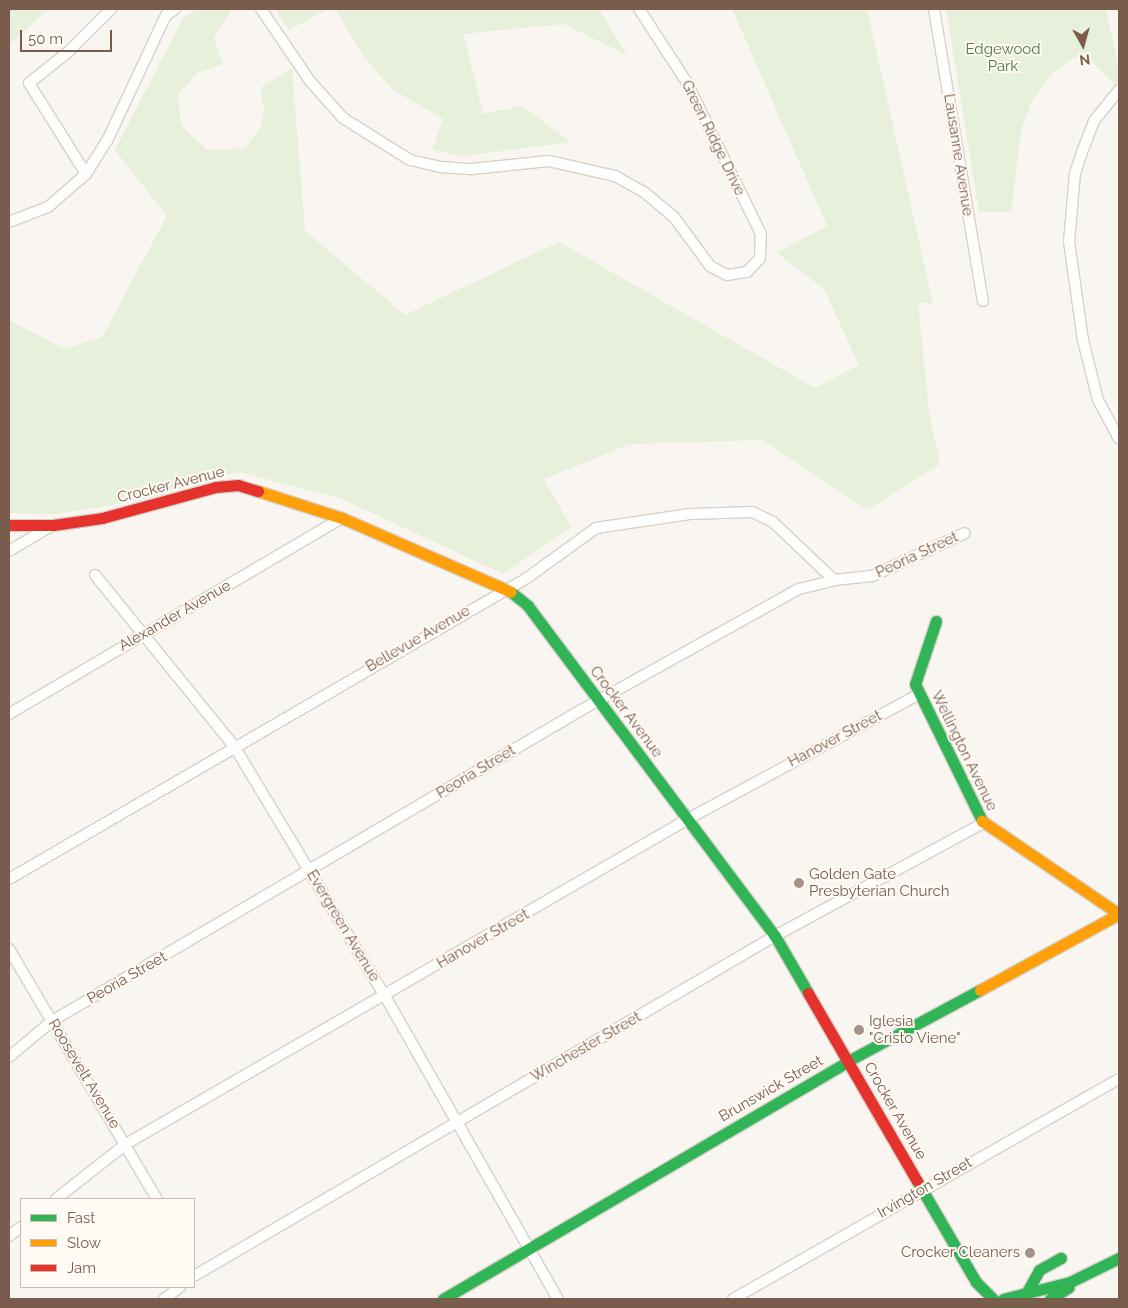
<!DOCTYPE html>
<html>
<head>
<meta charset="utf-8">
<style>
	body { margin:0 }
	#map { position:relative; width:1128px; height:1308px; overflow:hidden; background:#f9f5f0; font-family:Raleway,sans-serif }
	div>[style] { position:absolute }
	.green>* { inset:0; background:#e7f0db }
	.roads { filter:drop-shadow(1px 0 #d7d1cb) drop-shadow(-1px 0 #d7d1cb) drop-shadow(0 1px #d7d1cb) drop-shadow(0 -1px #d7d1cb) }
	.street>* { height:10px; margin:-5px; padding:0 5px; transform-origin:5px; border-radius:5px; background:#fefefd }
	.fast>* { height:11px; margin:-5.5px; padding:0 5.5px; transform-origin:5.5px; border-radius:5.5px; background:#30b455 }
	.slow>* { height:11px; margin:-5.5px; padding:0 5.5px; transform-origin:5.5px; border-radius:5.5px; background:#ff9f0a }
	.jam>* { height:11px; margin:-5.5px; padding:0 5.5px; transform-origin:5.5px; border-radius:5.5px; background:#e5322d }
	.dots>* { width:14px; height:14px; translate:-50% -50%; box-sizing:border-box; border:2px solid #fffaf3; border-radius:50% }
	span { translate:-50% -50%; white-space:nowrap; text-align:center; line-height:1.15; -webkit-text-stroke:4px #fffaf3; paint-order:stroke }
	.park-label { font-size:15px; color:#537a41 }
	.street-label { font-size:15px; color:#7a5c4d }
	.poi-label { font-size:15px; color:#7a5c4d }
	.left { translate:0 -50%; text-align:left }
	.right { translate:-100% -50%; text-align:right }
	.frame { position:absolute; inset:0; border:10px solid #7a5c4d; pointer-events:none }
	.legend { position:absolute; left:20px; top:1198px; width:175px; height:90px; box-sizing:border-box; background:#fffaf3; border:1px solid #cabbb1; margin:0; padding:6px 9px; list-style:none; font-size:15px; color:#7a5c4d }
	.legend li { display:flex; align-items:center; gap:10px; height:25px }
	.legend b { width:25px; border:1px solid #cabbb1 }
	.north { position:absolute; left:1058px; top:20px; width:50px; height:50px; -webkit-text-stroke:4px #fffaf3; paint-order:stroke; rotate:173deg; font-size:14px; font-weight:700; line-height:20px; text-align:center; color:#7a5c4d }
	.north::after { content:''; display:block; margin:auto; width:18px; height:22px; background:#7a5c4d; clip-path:polygon(50% 0,100% 100%,50% 72%,0 100%) }
	.scale { position:absolute; left:20px; top:30px; width:92px; height:22px; box-sizing:border-box; border:2px solid #7a5c4d; border-top:0; padding-left:6px; font-size:15px; line-height:18px; white-space:nowrap; color:#7a5c4d; -webkit-text-stroke:4px #fffaf3; paint-order:stroke }
</style>
</head>
<body>
<div id="map">
	<div class="green">
		<div style="clip-path:polygon(9px 9px,49px 9px,9px 44px)"></div>
		<div style="clip-path:polygon(197px 9px,232px 9px,214px 39px,223px 64px,197px 73px,178px 95px,181px 125px,207px 150px,245px 148px,260px 129px,264px 109px,260px 88px,292px 68px,305px 231px,405px 315px,559px 242px,815px 388px,859px 365px,824px 289px,777px 253px,827px 226px,732px 9px,867px 9px,933px 304px,918px 302px,929px 412px,940px 464px,867px 510px,763px 440px,630px 444px,544px 479px,571px 527px,503px 574px,340px 498px,240px 472px,218px 476px,155px 497px,100px 507px,56px 514px,9px 513px,9px 320px,64px 349px,102px 337px,167px 216px,115px 150px,183px 18px)"></div>
		<div style="clip-path:polygon(275px 9px,328px 9px,289px 30px)"></div>
		<div style="clip-path:polygon(335px 9px,599px 9px,627px 55px,564px 24px,463px 34px,483px 114px,522px 106px,571px 142px,463px 156px,432px 150px,443px 119px,392px 89px,362px 54px)"></div>
		<div style="clip-path:polygon(946px 9px,1106px 9px,1119px 68px,1119px 84px,1117px 87px,1086px 56px,1074px 58px,1053px 73px,1031px 102px,1021px 131px,1011px 212px,979px 212px)"></div>
	</div>
	<div class="roads">
		<div class="street">
			<div style="left:261px;top:9px;width:87px;rotate:55.8deg"></div>
			<div style="left:310px;top:81px;width:50px;rotate:48.3deg"></div>
			<div style="left:343px;top:118px;width:79px;rotate:32.1deg"></div>
			<div style="left:410px;top:160px;width:32px;rotate:13deg"></div>
			<div style="left:441px;top:167px;width:31px;rotate:4deg"></div>
			<div style="left:472px;top:169px;width:77px;rotate:-5.9deg"></div>
			<div style="left:549px;top:161px;width:68px;rotate:12.8deg"></div>
			<div style="left:615px;top:176px;width:33px;rotate:29deg"></div>
			<div style="left:644px;top:192px;width:39px;rotate:40deg"></div>
			<div style="left:674px;top:217px;width:61px;rotate:53.7deg"></div>
			<div style="left:710px;top:266px;width:19px;rotate:28deg"></div>
			<div style="left:727px;top:275px;width:20px;rotate:-9deg"></div>
			<div style="left:747px;top:272px;width:19px;rotate:-47deg"></div>
			<div style="left:760px;top:258px;width:24px;rotate:-88deg"></div>
			<div style="left:761px;top:234px;width:170px;rotate:-116.1deg"></div>
			<div style="left:686px;top:81px;width:86px;rotate:-123.1deg"></div>
			<div style="left:934px;top:9px;width:296px;rotate:80.5deg"></div>
			<div style="left:1119px;top:90px;width:40px;rotate:129deg"></div>
			<div style="left:1094px;top:121px;width:33px;rotate:111deg"></div>
			<div style="left:1082px;top:152px;width:22px;rotate:108deg"></div>
			<div style="left:1075px;top:173px;width:68px;rotate:95deg"></div>
			<div style="left:1069px;top:241px;width:100px;rotate:82deg"></div>
			<div style="left:1083px;top:340px;width:62px;rotate:76deg"></div>
			<div style="left:1098px;top:400px;width:44px;rotate:61.7deg"></div>
			<div style="left:86px;top:174px;width:107px;rotate:-122.1deg"></div>
			<div style="left:29px;top:83px;width:48px;rotate:-38.3deg"></div>
			<div style="left:67px;top:53px;width:62px;rotate:-45deg"></div>
			<div style="left:9px;top:222px;width:42px;rotate:-21deg"></div>
			<div style="left:48px;top:207px;width:50px;rotate:-41deg"></div>
			<div style="left:86px;top:174px;width:39px;rotate:-58deg"></div>
			<div style="left:107px;top:141px;width:139px;rotate:-64.9deg"></div>
			<div style="left:166px;top:15px;width:11px;rotate:-34deg"></div>
			<div style="left:9px;top:551px;width:51px;rotate:-30.6deg"></div>
			<div style="left:95px;top:575px;width:220px;rotate:50.9deg"></div>
			<div style="left:234px;top:746px;width:292px;rotate:58.9deg"></div>
			<div style="left:385px;top:996px;width:349px;rotate:60.3deg"></div>
			<div style="left:9px;top:714px;width:386px;rotate:-30.5deg"></div>
			<div style="left:9px;top:879px;width:599px;rotate:-30.16deg"></div>
			<div style="left:527px;top:578px;width:85px;rotate:-35.9deg"></div>
			<div style="left:596px;top:528px;width:95px;rotate:-8.5deg"></div>
			<div style="left:690px;top:514px;width:62px;rotate:-1.8deg"></div>
			<div style="left:752px;top:512px;width:23px;rotate:25deg"></div>
			<div style="left:773px;top:522px;width:84px;rotate:43.6deg"></div>
			<div style="left:9px;top:949px;width:291px;rotate:59.4deg"></div>
			<div style="left:9px;top:1057px;width:56px;rotate:-39.9deg"></div>
			<div style="left:52px;top:1021px;width:616px;rotate:-30.44deg"></div>
			<div style="left:583px;top:709px;width:247px;rotate:-29.1deg"></div>
			<div style="left:799px;top:589px;width:36px;rotate:-14deg"></div>
			<div style="left:834px;top:580px;width:38px;rotate:-6deg"></div>
			<div style="left:872px;top:576px;width:102px;rotate:-24.8deg"></div>
			<div style="left:56px;top:1199px;width:89px;rotate:-38.2deg"></div>
			<div style="left:126px;top:1144px;width:649px;rotate:-30.04deg"></div>
			<div style="left:688px;top:819px;width:263px;rotate:-28.4deg"></div>
			<div style="left:9px;top:1236px;width:15px;rotate:-37deg"></div>
			<div style="left:194px;top:1276px;width:673px;rotate:-30.34deg"></div>
			<div style="left:775px;top:936px;width:237px;rotate:-28.5deg"></div>
			<div style="left:164px;top:1299px;width:20px;rotate:-37deg"></div>
			<div style="left:733px;top:1299px;width:444px;rotate:-29.7deg"></div>
		</div>
		<div class="fast">
			<div style="left:511px;top:592px;width:22px;rotate:39deg"></div>
			<div style="left:528px;top:606px;width:412px;rotate:53.2deg"></div>
			<div style="left:775px;top:936px;width:66px;rotate:59.9deg"></div>
			<div style="left:936px;top:621px;width:66px;rotate:108.4deg"></div>
			<div style="left:915px;top:684px;width:153px;rotate:63.9deg"></div>
			<div style="left:917px;top:1181px;width:117px;rotate:59.7deg"></div>
			<div style="left:976px;top:1282px;width:24px;rotate:45deg"></div>
			<div style="left:1027px;top:1292px;width:25px;rotate:-61deg"></div>
			<div style="left:1039px;top:1270px;width:25px;rotate:-29deg"></div>
			<div style="left:443px;top:1299px;width:470px;rotate:-30.4deg"></div>
			<div style="left:848px;top:1061px;width:150px;rotate:-28.3deg"></div>
			<div style="left:1003px;top:1299px;width:69px;rotate:-14.2deg"></div>
			<div style="left:1070px;top:1282px;width:55px;rotate:-26.1deg"></div>
			<div style="left:1050px;top:1299px;width:22px;rotate:-32deg"></div>
		</div>
		<div class="slow">
			<div style="left:258px;top:491px;width:88px;rotate:17.8deg"></div>
			<div style="left:342px;top:518px;width:184px;rotate:23.6deg"></div>
			<div style="left:980px;top:990px;width:158px;rotate:-28.7deg"></div>
			<div style="left:1119px;top:914px;width:166px;rotate:-145.8deg"></div>
		</div>
		<div class="jam">
			<div style="left:9px;top:525px;width:44px"></div>
			<div style="left:53px;top:525px;width:49px;rotate:-8.1deg"></div>
			<div style="left:102px;top:518px;width:118px;rotate:-15.2deg"></div>
			<div style="left:216px;top:487px;width:22px;rotate:-5deg"></div>
			<div style="left:238px;top:485px;width:21px;rotate:17deg"></div>
			<div style="left:808px;top:993px;width:217px;rotate:59.9deg"></div>
		</div>
	</div>
	<div class="dots">
		<div style="left:799px;top:883px;background:#a69286"></div>
		<div style="left:859px;top:1030px;background:#a69286"></div>
		<div style="left:1030px;top:1253px;background:#a69286"></div>
	</div>
	<div class="park-label">
		<span style="left:1003px;top:58px">Edgewood<br>Park</span>
	</div>
	<div class="street-label">
		<span style="left:713px;top:138px;rotate:64deg">Green Ridge Drive</span>
		<span style="left:958px;top:155px;rotate:81deg">Lausanne Avenue</span>
		<span style="left:171px;top:485px;rotate:-14deg">Crocker Avenue</span>
		<span style="left:917px;top:555px;rotate:-25deg">Peoria Street</span>
		<span style="left:175px;top:616px;rotate:-30deg">Alexander Avenue</span>
		<span style="left:418px;top:639px;rotate:-30deg">Bellevue Avenue</span>
		<span style="left:626px;top:712px;rotate:53deg">Crocker Avenue</span>
		<span style="left:835px;top:739px;rotate:-28deg">Hanover Street</span>
		<span style="left:964px;top:751px;rotate:64deg">Wellington Avenue</span>
		<span style="left:476px;top:772px;rotate:-31deg">Peoria Street</span>
		<span style="left:343px;top:926px;rotate:59deg">Evergreen Avenue</span>
		<span style="left:483px;top:939px;rotate:-30deg">Hanover Street</span>
		<span style="left:127px;top:978px;rotate:-30deg">Peoria Street</span>
		<span style="left:586px;top:1047px;rotate:-30deg">Winchester Street</span>
		<span style="left:84px;top:1074px;rotate:59deg">Roosevelt Avenue</span>
		<span style="left:771px;top:1089px;rotate:-30deg">Brunswick Street</span>
		<span style="left:895px;top:1111px;rotate:60deg">Crocker Avenue</span>
		<span style="left:925px;top:1188px;rotate:-30deg">Irvington Street</span>
	</div>
	<div class="poi-label">
		<span class="left" style="left:809px;top:883px">Golden Gate<br>Presbyterian Church</span>
		<span class="left" style="left:869px;top:1030px">Iglesia<br>"Cristo Viene"</span>
		<span class="right" style="left:1020px;top:1253px">Crocker Cleaners</span>
	</div>
	<div class="frame"></div>
	<ul class="legend">
	<li><b style="height:6px;background:#30b455"></b>Fast</li>
	<li><b style="height:6px;background:#ff9f0a"></b>Slow</li>
	<li><b style="height:6px;background:#e5322d"></b>Jam</li>
	</ul>
	<div class="north">N</div>
	<div class="scale">50 m</div>
</div>
</body>
</html>
